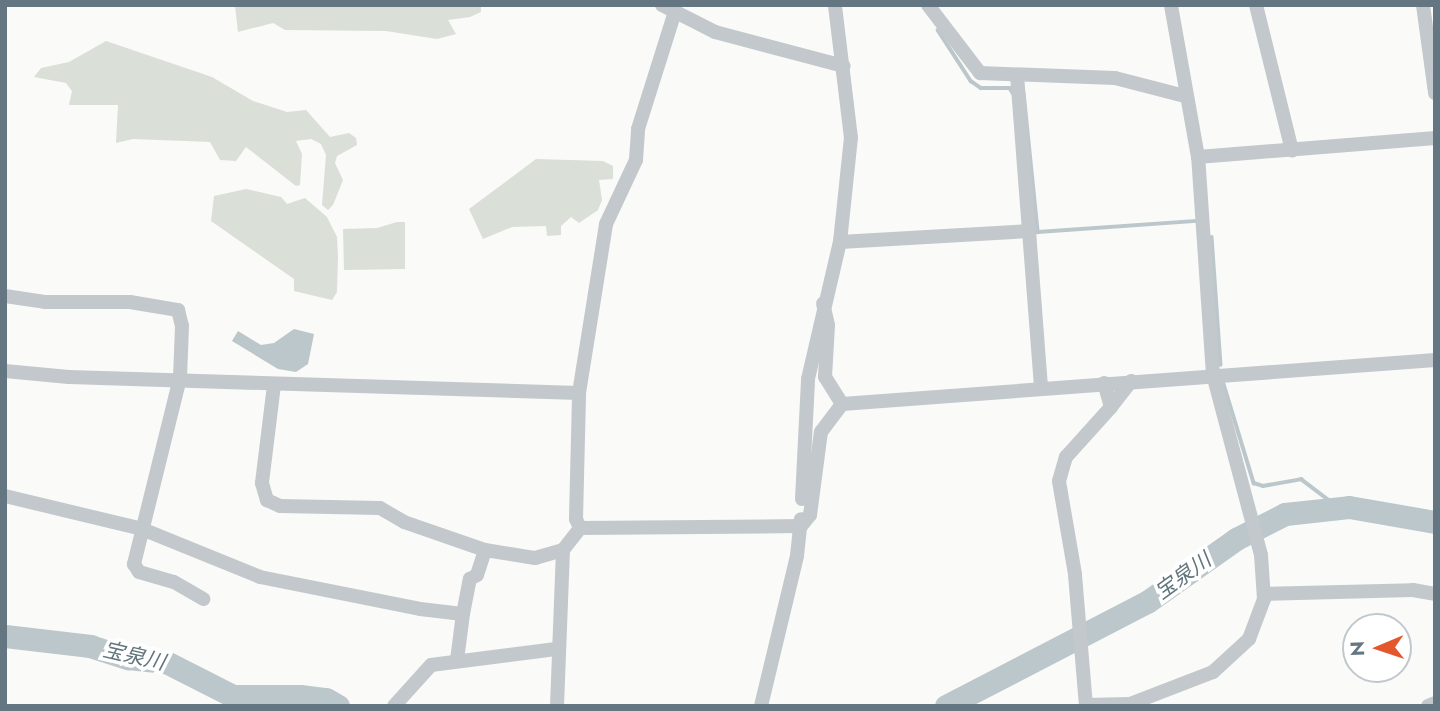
<!DOCTYPE html>
<html>
<head>
<meta charset="utf-8">
<style>
	body { margin:0 }
	#map { position:relative; width:1440px; height:711px; overflow:hidden; background:#fafaf8; font-family:Jost,"Noto Sans JP",sans-serif }
	div>[style] { position:absolute }
	.green>* { inset:0; background:#dadfd7 }
	.water>* { inset:0; background:#bbc7cb }
	.stream>* { height:3.5px; margin:-1.75px; padding:0 1.75px; transform-origin:1.75px; border-radius:1.75px; background:#bbc7cb }
	.river>* { height:23px; margin:-11.5px; padding:0 11.5px; transform-origin:11.5px; border-radius:11.5px; background:#bbc7cb }
	.minor>* { height:14px; margin:-7px; padding:0 7px; transform-origin:7px; border-radius:7px; background:#c3c8cc }
	span { translate:-50% -50%; white-space:nowrap; text-align:center; line-height:1.15; -webkit-text-stroke:7px #fff; paint-order:stroke }
	.water-label { font-size:21px; color:#60757c; font-style:italic }
	.frame { position:absolute; inset:0; border:7px solid #657683; pointer-events:none }
	.north { position:absolute; left:1342px; top:613px; width:70px; height:70px; box-sizing:border-box; background:#fff; border:2px solid #c1c8cd; border-radius:50%; rotate:268deg; font-size:19px; font-weight:700; line-height:28px; text-align:center; color:#657683 }
	.north::after { content:''; display:block; margin:auto; width:24px; height:32px; background:#e4572e; clip-path:polygon(50% 0,100% 100%,50% 72%,0 100%) }
</style>
</head>
<body>
<div id="map">
	<div class="green">
		<div style="clip-path:polygon(203px 5px,481px 5px,481px 12px,470px 17px,448px 20px,456px 34px,437px 39px,386px 31px,285px 30px,273px 23px,238px 32px,235px 6px)"></div>
		<div style="clip-path:polygon(106px 41px,212px 77px,253px 101px,287px 112px,306px 110px,330px 137px,349px 133px,356px 138px,357px 145px,337px 156px,335px 163px,343px 180px,333px 205px,328px 210px,322px 205px,326px 155px,321px 144px,311px 139px,296px 141px,302px 154px,300px 185px,296px 186px,246px 147px,236px 161px,220px 160px,210px 142px,133px 139px,116px 143px,118px 105px,69px 105px,72px 91px,66px 83px,34px 77px,41px 68px,69px 62px)"></div>
		<div style="clip-path:polygon(536px 159px,603px 161px,613px 166px,613px 179px,599px 180px,602px 200px,598px 210px,579px 223px,571px 217px,561px 226px,561px 235px,547px 236px,546px 226px,512px 227px,483px 239px,469px 209px)"></div>
		<div style="clip-path:polygon(246px 189px,281px 197px,287px 204px,305px 198px,327px 217px,337px 237px,338px 257px,337px 292px,332px 300px,294px 291px,294px 279px,211px 221px,214px 196px)"></div>
		<div style="clip-path:polygon(397px 222px,405px 222px,405px 269px,344px 270px,343px 229px,377px 228px)"></div>
	</div>
	<div class="water">
		<div style="clip-path:polygon(294px 329px,314px 334px,308px 364px,296px 372px,278px 369px,232px 341px,238px 331px,261px 345px,274px 343px)"></div>
	</div>
	<div class="stream">
		<div style="left:938px;top:30px;width:61px;rotate:57.1deg"></div>
		<div style="left:971px;top:81px;width:12px;rotate:35deg"></div>
		<div style="left:981px;top:88px;width:29px"></div>
		<div style="left:1010px;top:88px;width:6px;rotate:59deg"></div>
		<div style="left:1024px;top:93px;width:140px;rotate:84.2deg"></div>
		<div style="left:1038px;top:232px;width:159px;rotate:-4deg"></div>
		<div style="left:1212px;top:237px;width:128px;rotate:86deg"></div>
		<div style="left:1223px;top:381px;width:107px;rotate:73.1deg"></div>
		<div style="left:1254px;top:483px;width:9px;rotate:18deg"></div>
		<div style="left:1263px;top:486px;width:39px;rotate:-10deg"></div>
		<div style="left:1301px;top:479px;width:46px;rotate:37.1deg"></div>
	</div>
	<div class="river">
		<div style="left:5px;top:636px;width:86px;rotate:6.7deg"></div>
		<div style="left:90px;top:646px;width:40px;rotate:18deg"></div>
		<div style="left:128px;top:658px;width:38px;rotate:6deg"></div>
		<div style="left:166px;top:662px;width:75px;rotate:26.9deg"></div>
		<div style="left:233px;top:696px;width:67px"></div>
		<div style="left:300px;top:696px;width:26px;rotate:7deg"></div>
		<div style="left:326px;top:699px;width:14px;rotate:30deg"></div>
		<div style="left:946px;top:706px;width:226px;rotate:-27.4deg"></div>
		<div style="left:1147px;top:602px;width:109px;rotate:-35.3deg"></div>
		<div style="left:1236px;top:539px;width:55px;rotate:-27deg"></div>
		<div style="left:1285px;top:514px;width:64px;rotate:-6.2deg"></div>
		<div style="left:1349px;top:507px;width:87px;rotate:9.9deg"></div>
	</div>
	<div class="minor">
		<div style="left:662px;top:5px;width:59px;rotate:27deg"></div>
		<div style="left:715px;top:32px;width:133px;rotate:14.8deg"></div>
		<div style="left:928px;top:5px;width:86px;rotate:52.6deg"></div>
		<div style="left:980px;top:73px;width:135px;rotate:2.1deg"></div>
		<div style="left:1115px;top:78px;width:72px;rotate:14.4deg"></div>
		<div style="left:1256px;top:5px;width:150px;rotate:76.1deg"></div>
		<div style="left:1423px;top:5px;width:89px;rotate:82.2deg"></div>
		<div style="left:1017px;top:75px;width:314px;rotate:85.6deg"></div>
		<div style="left:1198px;top:157px;width:238px;rotate:-4.6deg"></div>
		<div style="left:840px;top:242px;width:189px;rotate:-3.3deg"></div>
		<div style="left:5px;top:296px;width:40px;rotate:8.5deg"></div>
		<div style="left:45px;top:302px;width:85px"></div>
		<div style="left:130px;top:302px;width:49px;rotate:9.5deg"></div>
		<div style="left:178px;top:310px;width:16px;rotate:76deg"></div>
		<div style="left:182px;top:326px;width:52px;rotate:92.2deg"></div>
		<div style="left:180px;top:378px;width:192px;rotate:103.9deg"></div>
		<div style="left:134px;top:564px;width:9px;rotate:58deg"></div>
		<div style="left:139px;top:572px;width:36px;rotate:16deg"></div>
		<div style="left:174px;top:582px;width:34px;rotate:30deg"></div>
		<div style="left:5px;top:371px;width:64px;rotate:5.4deg"></div>
		<div style="left:69px;top:377px;width:510px;rotate:1.8deg"></div>
		<div style="left:274px;top:385px;width:99px;rotate:97deg"></div>
		<div style="left:262px;top:483px;width:18px;rotate:74deg"></div>
		<div style="left:267px;top:500px;width:14px;rotate:25deg"></div>
		<div style="left:280px;top:506px;width:100px;rotate:1.1deg"></div>
		<div style="left:380px;top:508px;width:28px;rotate:30deg"></div>
		<div style="left:404px;top:522px;width:86px;rotate:19.1deg"></div>
		<div style="left:485px;top:550px;width:51px;rotate:9.1deg"></div>
		<div style="left:535px;top:558px;width:29px;rotate:-16deg"></div>
		<div style="left:563px;top:550px;width:28px;rotate:-52deg"></div>
		<div style="left:580px;top:528px;width:221px;rotate:-0.5deg"></div>
		<div style="left:801px;top:526px;width:14px;rotate:-51deg"></div>
		<div style="left:810px;top:515px;width:84px;rotate:-82.5deg"></div>
		<div style="left:821px;top:432px;width:35px;rotate:-53deg"></div>
		<div style="left:842px;top:404px;width:32px;rotate:-122deg"></div>
		<div style="left:825px;top:377px;width:52px;rotate:-86.7deg"></div>
		<div style="left:828px;top:325px;width:22px;rotate:-103deg"></div>
		<div style="left:842px;top:404px;width:595px;rotate:-4.24deg"></div>
		<div style="left:1111px;top:407px;width:33px;rotate:-52deg"></div>
		<div style="left:5px;top:496px;width:141px;rotate:13.5deg"></div>
		<div style="left:142px;top:529px;width:127px;rotate:22.1deg"></div>
		<div style="left:260px;top:577px;width:163px;rotate:11.3deg"></div>
		<div style="left:420px;top:609px;width:43px;rotate:6.6deg"></div>
		<div style="left:463px;top:614px;width:36px;rotate:-79deg"></div>
		<div style="left:470px;top:579px;width:8px;rotate:-30deg"></div>
		<div style="left:477px;top:575px;width:26px;rotate:-72deg"></div>
		<div style="left:802px;top:499px;width:120px;rotate:-87.1deg"></div>
		<div style="left:808px;top:379px;width:141px;rotate:-76.9deg"></div>
		<div style="left:840px;top:242px;width:105px;rotate:-84deg"></div>
		<div style="left:851px;top:138px;width:134px;rotate:-96.9deg"></div>
		<div style="left:580px;top:528px;width:10px;rotate:-114deg"></div>
		<div style="left:576px;top:519px;width:126px;rotate:-88.6deg"></div>
		<div style="left:579px;top:393px;width:171px;rotate:-80.9deg"></div>
		<div style="left:606px;top:224px;width:71px;rotate:-64.9deg"></div>
		<div style="left:636px;top:160px;width:31px;rotate:-86deg"></div>
		<div style="left:638px;top:129px;width:123px;rotate:-72.5deg"></div>
		<div style="left:1265px;top:594px;width:148px;rotate:-1.5deg"></div>
		<div style="left:1413px;top:590px;width:22px;rotate:10deg"></div>
		<div style="left:457px;top:660px;width:46px;rotate:-82.6deg"></div>
		<div style="left:1086px;top:705px;width:44px;rotate:-1.3deg"></div>
		<div style="left:1130px;top:704px;width:89px;rotate:-21.1deg"></div>
		<div style="left:1213px;top:672px;width:49px;rotate:-42.5deg"></div>
		<div style="left:1249px;top:639px;width:43px;rotate:-69.4deg"></div>
		<div style="left:1264px;top:599px;width:44px;rotate:-93.9deg"></div>
		<div style="left:1261px;top:555px;width:186px;rotate:-104.9deg"></div>
		<div style="left:1213px;top:375px;width:219px;rotate:-93.9deg"></div>
		<div style="left:1198px;top:157px;width:154px;rotate:-100.1deg"></div>
		<div style="left:394px;top:706px;width:55px;rotate:-47.9deg"></div>
		<div style="left:431px;top:665px;width:126px;rotate:-7.3deg"></div>
		<div style="left:557px;top:706px;width:156px;rotate:-87.8deg"></div>
		<div style="left:761px;top:706px;width:154px;rotate:-76.5deg"></div>
		<div style="left:797px;top:556px;width:37px;rotate:-84deg"></div>
		<div style="left:1086px;top:706px;width:132px;rotate:-94.8deg"></div>
		<div style="left:1075px;top:574px;width:94px;rotate:-99.8deg"></div>
		<div style="left:1059px;top:481px;width:25px;rotate:-74deg"></div>
		<div style="left:1066px;top:457px;width:67px;rotate:-48deg"></div>
		<div style="left:1111px;top:407px;width:25px;rotate:-106deg"></div>
		<div style="left:1428px;top:706px;width:8px;rotate:-23deg"></div>
	</div>
	<div class="water-label">
		<span style="left:1183px;top:576px;rotate:-36deg">宝泉川</span>
		<span style="left:134px;top:656px;rotate:13deg">宝泉川</span>
	</div>
	<div class="frame"></div>
	<div class="north">N</div>
</div>
</body>
</html>
